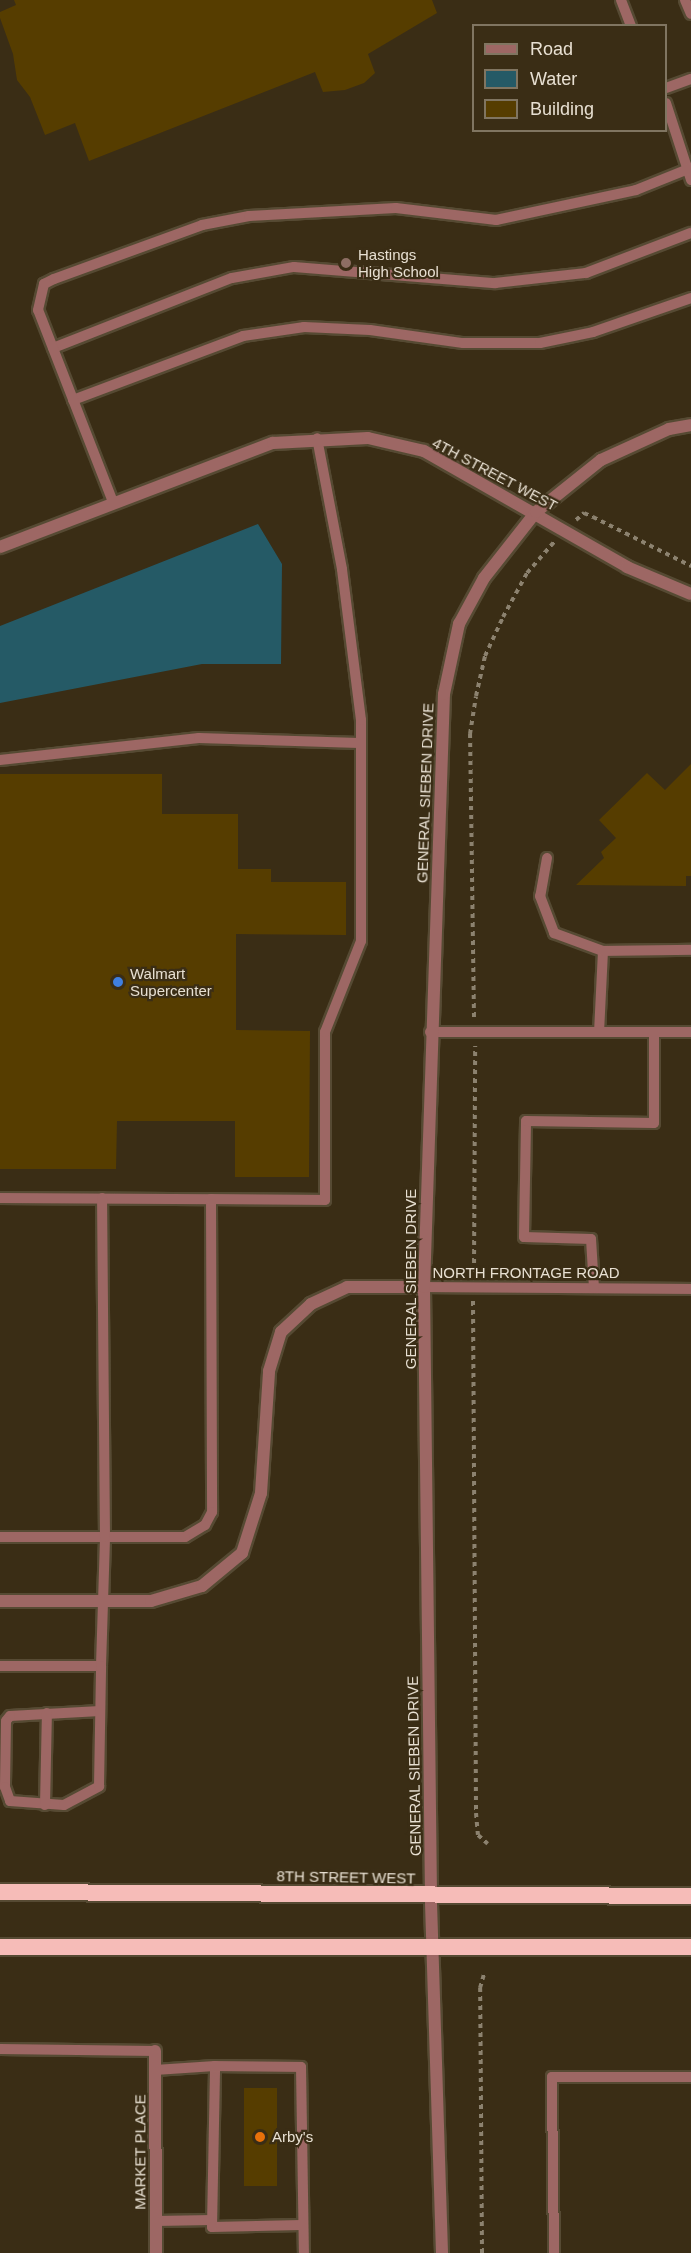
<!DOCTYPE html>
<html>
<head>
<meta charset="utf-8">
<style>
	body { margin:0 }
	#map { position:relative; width:691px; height:2253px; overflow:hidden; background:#3a2d15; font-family:Arial,sans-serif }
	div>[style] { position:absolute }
	.water>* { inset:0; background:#255a66 }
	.building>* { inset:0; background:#563d00 }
	.path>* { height:4px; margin-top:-2px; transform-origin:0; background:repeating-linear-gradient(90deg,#8c826f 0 4.5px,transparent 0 9px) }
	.roads { filter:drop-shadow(2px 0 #564a33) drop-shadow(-2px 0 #564a33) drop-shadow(0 2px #564a33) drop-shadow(0 -2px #564a33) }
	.service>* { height:10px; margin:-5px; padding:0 5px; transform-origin:5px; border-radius:5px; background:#9d6764 }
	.minor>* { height:12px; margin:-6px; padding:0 6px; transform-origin:6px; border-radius:6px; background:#9d6764 }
	.tertiary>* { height:12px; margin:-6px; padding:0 6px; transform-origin:6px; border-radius:6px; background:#9d6764 }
	.trunk>* { height:16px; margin:-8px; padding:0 8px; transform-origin:8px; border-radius:8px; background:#f6bcb8 }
	.dots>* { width:16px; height:16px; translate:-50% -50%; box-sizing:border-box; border:3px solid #3a2d15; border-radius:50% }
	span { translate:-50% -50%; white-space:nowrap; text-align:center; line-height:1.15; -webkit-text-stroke:4.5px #3a2d15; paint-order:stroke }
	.poi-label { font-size:15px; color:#e8e0d2 }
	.left { translate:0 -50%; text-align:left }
	.street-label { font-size:15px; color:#e8e0d2 }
	.legend { position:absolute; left:472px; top:24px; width:195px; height:108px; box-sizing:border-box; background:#3a2d15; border:2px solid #807561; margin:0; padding:8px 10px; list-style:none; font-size:18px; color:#e8e0d2 }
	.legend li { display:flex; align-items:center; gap:12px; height:30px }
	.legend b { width:30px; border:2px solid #807561 }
</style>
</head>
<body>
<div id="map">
	<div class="water">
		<div style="clip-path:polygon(258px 524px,282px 564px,281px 664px,202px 664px,0 703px,0 626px)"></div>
	</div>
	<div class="building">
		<div style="clip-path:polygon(14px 0,432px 0,437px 13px,368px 54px,375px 73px,364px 83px,345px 90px,323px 92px,315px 72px,89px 161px,75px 123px,45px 135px,30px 97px,17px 80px,13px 54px,0 18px,0 12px,16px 5px)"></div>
		<div style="clip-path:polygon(691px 764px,691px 876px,686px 876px,686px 886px,576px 885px,604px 858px,601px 852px,616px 838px,599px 820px,647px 773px,665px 790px)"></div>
		<div style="clip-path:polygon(0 774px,162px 774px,162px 814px,238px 814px,238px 869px,271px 869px,271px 882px,346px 882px,346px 935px,236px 934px,236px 1030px,310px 1031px,309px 1177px,235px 1177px,235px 1121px,117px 1121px,116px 1169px,0 1169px)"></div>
		<div style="clip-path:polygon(244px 2088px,277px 2088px,277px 2186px,244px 2186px)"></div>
	</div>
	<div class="path">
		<div style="left:576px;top:520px;width:11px;rotate:-41deg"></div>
		<div style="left:584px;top:513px;width:10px;rotate:24deg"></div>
		<div style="left:593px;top:517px;width:110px;rotate:26.6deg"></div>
		<div style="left:474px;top:1017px;width:283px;rotate:-90.8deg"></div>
		<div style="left:470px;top:734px;width:38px;rotate:-81deg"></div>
		<div style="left:476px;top:696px;width:41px;rotate:-77.3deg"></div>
		<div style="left:485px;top:656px;width:43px;rotate:-65.2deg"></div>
		<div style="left:503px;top:617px;width:50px;rotate:-61.4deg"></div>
		<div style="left:527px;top:573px;width:41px;rotate:-48.9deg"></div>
		<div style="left:474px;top:1272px;width:226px;rotate:-89.7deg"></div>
		<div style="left:473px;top:1301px;width:512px;rotate:89.66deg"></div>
		<div style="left:476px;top:1813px;width:22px;rotate:85deg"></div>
		<div style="left:478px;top:1835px;width:13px;rotate:42deg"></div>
		<div style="left:482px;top:2253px;width:265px;rotate:-90.4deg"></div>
		<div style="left:480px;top:1988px;width:15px;rotate:-74deg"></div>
	</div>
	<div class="roads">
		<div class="service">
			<div style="left:621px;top:0;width:28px;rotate:69deg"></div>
			<div style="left:685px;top:0;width:15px;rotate:67deg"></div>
			<div style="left:666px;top:88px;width:27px;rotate:-20deg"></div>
			<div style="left:666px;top:103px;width:81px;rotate:72deg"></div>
			<div style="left:53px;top:348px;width:192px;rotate:-21.4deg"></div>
			<div style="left:232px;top:278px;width:63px;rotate:-10.1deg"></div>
			<div style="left:294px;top:267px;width:202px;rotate:4.6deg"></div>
			<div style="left:495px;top:283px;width:92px;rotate:-6.3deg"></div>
			<div style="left:586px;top:273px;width:112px;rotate:-20.9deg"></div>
			<div style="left:73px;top:400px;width:182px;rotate:-20.6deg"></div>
			<div style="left:243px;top:336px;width:62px;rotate:-8.4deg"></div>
			<div style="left:304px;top:327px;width:66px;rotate:2.6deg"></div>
			<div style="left:370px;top:330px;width:94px;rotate:8deg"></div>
			<div style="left:463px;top:343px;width:77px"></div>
			<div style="left:540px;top:343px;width:54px;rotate:-11.7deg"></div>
			<div style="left:593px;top:332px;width:104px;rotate:-19.1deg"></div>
			<div style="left:113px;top:502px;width:206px;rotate:-111.3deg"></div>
			<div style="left:38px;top:310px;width:27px;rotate:-77deg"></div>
			<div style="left:44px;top:284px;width:11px;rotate:-27deg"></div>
			<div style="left:54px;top:279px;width:158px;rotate:-20deg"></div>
			<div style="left:202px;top:225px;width:48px;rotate:-10.8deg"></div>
			<div style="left:249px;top:216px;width:147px;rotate:-3.1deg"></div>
			<div style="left:396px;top:208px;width:101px;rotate:6.8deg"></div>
			<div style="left:496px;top:220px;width:143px;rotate:-12.1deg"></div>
			<div style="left:636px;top:190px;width:59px;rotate:-21.8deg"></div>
			<div style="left:0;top:760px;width:200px;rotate:-6.3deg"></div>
			<div style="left:199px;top:738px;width:160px;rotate:1.8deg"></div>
			<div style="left:547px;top:858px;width:39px;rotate:100deg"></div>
			<div style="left:540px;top:896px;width:40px;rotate:69deg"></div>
			<div style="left:554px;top:933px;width:52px;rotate:20.2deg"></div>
			<div style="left:603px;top:951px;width:81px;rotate:92.8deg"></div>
			<div style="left:603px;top:951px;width:88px;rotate:-0.7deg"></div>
			<div style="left:430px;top:1032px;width:261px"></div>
			<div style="left:0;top:1198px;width:211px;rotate:0.3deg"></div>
			<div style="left:211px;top:1199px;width:313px;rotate:89.8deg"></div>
			<div style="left:212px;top:1512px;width:15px;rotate:118deg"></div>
			<div style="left:205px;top:1525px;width:23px;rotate:149deg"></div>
			<div style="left:185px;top:1537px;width:185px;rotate:180deg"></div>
			<div style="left:211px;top:1199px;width:114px;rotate:0.5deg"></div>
			<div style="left:325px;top:1200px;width:168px;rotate:-90deg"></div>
			<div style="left:325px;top:1032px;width:98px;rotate:-68.4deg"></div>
			<div style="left:361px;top:941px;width:221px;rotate:-90deg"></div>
			<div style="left:361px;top:720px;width:152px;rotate:-97.2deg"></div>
			<div style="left:342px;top:569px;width:133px;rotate:-100.8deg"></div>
			<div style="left:424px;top:1287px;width:267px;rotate:0.4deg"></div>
			<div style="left:594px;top:1288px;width:49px;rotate:-93.5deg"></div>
			<div style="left:591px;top:1239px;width:67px;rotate:-178.3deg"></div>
			<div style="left:524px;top:1237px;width:116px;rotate:-89deg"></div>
			<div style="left:526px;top:1121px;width:128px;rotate:0.9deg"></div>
			<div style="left:654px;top:1123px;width:91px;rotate:-90deg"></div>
			<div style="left:0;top:1666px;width:101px"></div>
			<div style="left:101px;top:1666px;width:129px;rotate:-88.2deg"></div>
			<div style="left:105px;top:1537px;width:339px;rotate:-90.5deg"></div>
			<div style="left:100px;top:1711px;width:90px;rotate:176.8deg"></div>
			<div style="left:10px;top:1716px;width:6px;rotate:129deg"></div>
			<div style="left:6px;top:1721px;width:66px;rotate:90.9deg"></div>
			<div style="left:5px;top:1787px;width:15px;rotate:70deg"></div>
			<div style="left:10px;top:1801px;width:54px;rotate:4.2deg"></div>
			<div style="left:64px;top:1805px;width:40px;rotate:-28deg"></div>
			<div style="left:99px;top:1786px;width:120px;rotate:-89deg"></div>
			<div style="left:45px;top:1805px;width:92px;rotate:-88.8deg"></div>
			<div style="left:0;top:2049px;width:155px;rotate:0.7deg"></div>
			<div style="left:155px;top:2070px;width:60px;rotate:-3.8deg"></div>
			<div style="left:156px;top:2221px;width:56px;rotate:-1deg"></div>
			<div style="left:301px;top:2225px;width:89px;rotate:178.7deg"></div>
			<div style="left:212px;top:2227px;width:161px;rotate:-88.9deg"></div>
			<div style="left:215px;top:2066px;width:86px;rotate:0.7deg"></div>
			<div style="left:301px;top:2067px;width:186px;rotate:89.1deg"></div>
			<div style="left:554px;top:2253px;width:176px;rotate:-90.7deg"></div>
			<div style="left:552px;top:2077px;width:139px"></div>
		</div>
		<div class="minor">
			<div style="left:0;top:1601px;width:151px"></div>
			<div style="left:151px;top:1601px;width:53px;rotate:-16.4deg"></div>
			<div style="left:202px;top:1586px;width:52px;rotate:-39.5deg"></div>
			<div style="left:242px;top:1553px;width:63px;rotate:-72.4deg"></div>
			<div style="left:261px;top:1493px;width:122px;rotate:-86.2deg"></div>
			<div style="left:269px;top:1371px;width:41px;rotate:-72.9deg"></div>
			<div style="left:281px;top:1332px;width:41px;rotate:-43deg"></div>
			<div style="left:311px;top:1304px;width:40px;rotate:-25deg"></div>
			<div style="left:347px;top:1287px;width:77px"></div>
			<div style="left:155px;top:2051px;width:202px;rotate:89.7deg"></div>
		</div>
		<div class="tertiary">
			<div style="left:0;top:547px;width:292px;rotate:-20.9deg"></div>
			<div style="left:273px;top:443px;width:95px;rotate:-3deg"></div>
			<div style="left:368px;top:438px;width:57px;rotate:13.1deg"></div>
			<div style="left:424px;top:451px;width:234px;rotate:29.7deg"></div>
			<div style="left:627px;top:567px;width:69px;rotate:22.9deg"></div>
			<div style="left:442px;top:2253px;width:357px;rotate:-91.8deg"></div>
			<div style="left:431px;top:1896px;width:609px;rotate:-90.66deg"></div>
			<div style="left:424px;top:1287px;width:593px;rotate:-88.07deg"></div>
			<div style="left:444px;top:694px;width:72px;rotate:-77.9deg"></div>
			<div style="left:459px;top:624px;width:52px;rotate:-61.5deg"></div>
			<div style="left:484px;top:578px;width:84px;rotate:-51.8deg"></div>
			<div style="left:536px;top:512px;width:83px;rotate:-38.7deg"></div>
			<div style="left:601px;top:460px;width:75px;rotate:-24.5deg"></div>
			<div style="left:669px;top:429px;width:22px;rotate:-10deg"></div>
		</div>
		<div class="trunk">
			<div style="left:0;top:1892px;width:691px;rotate:0.33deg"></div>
			<div style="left:0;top:1947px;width:691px"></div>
		</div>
	</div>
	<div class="dots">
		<div style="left:346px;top:263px;background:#8d6e63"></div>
		<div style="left:118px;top:982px;background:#3f7fe0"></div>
		<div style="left:260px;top:2137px;background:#e8710a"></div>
	</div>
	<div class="poi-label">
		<span class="left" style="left:358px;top:263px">Hastings<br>High School</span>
		<span class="left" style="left:130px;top:982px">Walmart<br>Supercenter</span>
		<span class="left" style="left:272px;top:2137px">Arby's</span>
	</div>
	<div class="street-label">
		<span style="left:495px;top:474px;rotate:28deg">4TH STREET WEST</span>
		<span style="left:425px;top:793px;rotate:-88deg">GENERAL SIEBEN DRIVE</span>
		<span style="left:526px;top:1273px">NORTH FRONTAGE ROAD</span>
		<span style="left:411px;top:1279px;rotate:-90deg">GENERAL SIEBEN DRIVE</span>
		<span style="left:414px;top:1766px;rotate:-91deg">GENERAL SIEBEN DRIVE</span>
		<span style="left:346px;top:1877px;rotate:1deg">8TH STREET WEST</span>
		<span style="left:140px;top:2152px;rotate:-90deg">MARKET PLACE</span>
	</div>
	<ul class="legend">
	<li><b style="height:8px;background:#9d6764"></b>Road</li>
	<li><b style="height:16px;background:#255a66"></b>Water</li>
	<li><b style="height:16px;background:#563d00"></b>Building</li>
	</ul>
</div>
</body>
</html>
